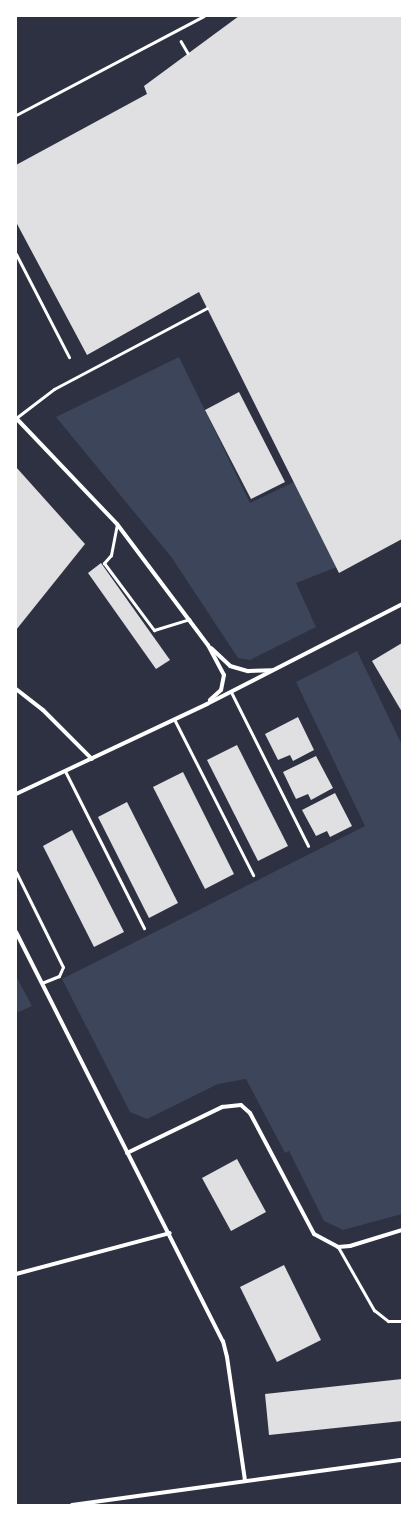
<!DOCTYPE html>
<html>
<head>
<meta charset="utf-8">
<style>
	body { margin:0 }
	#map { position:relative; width:418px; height:1521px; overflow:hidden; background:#2d3142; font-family:"Roboto Condensed",sans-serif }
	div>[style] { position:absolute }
	.green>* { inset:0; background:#3c4559 }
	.building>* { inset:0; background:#e0e0e3 }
	.path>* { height:2.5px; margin:-1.25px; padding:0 1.25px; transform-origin:1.25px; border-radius:1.25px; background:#fff }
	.service>* { height:3px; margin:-1.5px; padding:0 1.5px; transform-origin:1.5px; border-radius:1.5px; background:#fff }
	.minor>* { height:4px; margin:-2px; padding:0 2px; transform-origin:2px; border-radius:2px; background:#fff }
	span { translate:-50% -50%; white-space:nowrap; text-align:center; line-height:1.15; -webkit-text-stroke:3.5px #fff; paint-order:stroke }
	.frame { position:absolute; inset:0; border:17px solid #fff; pointer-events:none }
</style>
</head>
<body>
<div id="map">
	<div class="green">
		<div style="clip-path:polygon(179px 357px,250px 503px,294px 482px,337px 567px,296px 583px,316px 627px,250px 660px,238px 658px,172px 558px,56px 417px)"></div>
		<div style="clip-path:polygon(357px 651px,402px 745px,402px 1214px,343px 1230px,324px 1221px,289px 1151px,285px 1153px,246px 1079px,218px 1084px,147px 1119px,130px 1112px,62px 979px,365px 826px,296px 682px)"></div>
		<div style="clip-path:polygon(16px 976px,32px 1006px,16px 1013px)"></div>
	</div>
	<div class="building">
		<div style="clip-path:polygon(239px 16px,402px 16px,402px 539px,339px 573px,199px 292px,87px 355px,16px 222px,16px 165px,147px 94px,144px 86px)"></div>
		<div style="clip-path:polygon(239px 392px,285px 482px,251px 499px,205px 410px)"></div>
		<div style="clip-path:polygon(16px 467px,85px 544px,16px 630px)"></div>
		<div style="clip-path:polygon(101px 563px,170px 660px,156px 669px,88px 573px)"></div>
		<div style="clip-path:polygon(402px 643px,402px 712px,372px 661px)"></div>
		<div style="clip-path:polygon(298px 717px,314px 750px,293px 761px,290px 755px,278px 760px,265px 734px)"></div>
		<div style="clip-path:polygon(237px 745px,288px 846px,258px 861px,207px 760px)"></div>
		<div style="clip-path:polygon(316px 756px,333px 788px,311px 800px,308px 794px,296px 799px,283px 772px)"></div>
		<div style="clip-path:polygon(183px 772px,234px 874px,205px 889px,153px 787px)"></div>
		<div style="clip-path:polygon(335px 793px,352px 826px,330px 837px,327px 831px,316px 836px,302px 810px)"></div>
		<div style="clip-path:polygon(127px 802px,178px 903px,149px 918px,98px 817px)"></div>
		<div style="clip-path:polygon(72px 830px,124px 932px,94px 947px,43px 846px)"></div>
		<div style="clip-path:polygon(237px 1159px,266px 1212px,231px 1231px,202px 1178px)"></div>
		<div style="clip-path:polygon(284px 1265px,321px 1340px,277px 1362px,240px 1287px)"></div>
		<div style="clip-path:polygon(402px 1379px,402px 1421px,269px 1435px,265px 1394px)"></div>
	</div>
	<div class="path">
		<div style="left:181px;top:41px;width:14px;rotate:60deg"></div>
	</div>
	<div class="service">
		<div style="left:16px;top:115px;width:212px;rotate:-27.8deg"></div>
		<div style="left:16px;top:254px;width:116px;rotate:62.8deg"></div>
		<div style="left:16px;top:418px;width:48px;rotate:-37.3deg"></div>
		<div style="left:54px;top:389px;width:173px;rotate:-27.9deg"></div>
		<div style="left:117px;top:524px;width:32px;rotate:101deg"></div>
		<div style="left:111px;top:555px;width:11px;rotate:131deg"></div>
		<div style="left:104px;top:563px;width:84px;rotate:53.3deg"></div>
		<div style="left:154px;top:630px;width:37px;rotate:-17deg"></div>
		<div style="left:231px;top:692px;width:172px;rotate:63.4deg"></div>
		<div style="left:174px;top:719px;width:175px;rotate:63.1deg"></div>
		<div style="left:65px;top:771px;width:176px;rotate:63.3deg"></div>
		<div style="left:16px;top:872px;width:106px;rotate:63.7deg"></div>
		<div style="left:63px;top:967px;width:10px;rotate:114deg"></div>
		<div style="left:59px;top:976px;width:18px;rotate:158deg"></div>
		<div style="left:338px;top:1247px;width:73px;rotate:60.3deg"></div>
		<div style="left:374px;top:1310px;width:18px;rotate:38deg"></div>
		<div style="left:388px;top:1321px;width:14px"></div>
	</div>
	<div class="minor">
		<div style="left:16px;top:418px;width:146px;rotate:46.4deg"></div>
		<div style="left:117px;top:524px;width:151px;rotate:53.1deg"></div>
		<div style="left:208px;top:645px;width:34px;rotate:62deg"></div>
		<div style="left:224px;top:675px;width:15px;rotate:101deg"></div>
		<div style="left:221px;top:690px;width:15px;rotate:138deg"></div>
		<div style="left:211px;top:648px;width:26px;rotate:43deg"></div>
		<div style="left:230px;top:666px;width:19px;rotate:16deg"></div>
		<div style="left:248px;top:671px;width:24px;rotate:-2deg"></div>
		<div style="left:16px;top:689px;width:34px;rotate:38deg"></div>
		<div style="left:43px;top:710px;width:69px;rotate:45deg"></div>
		<div style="left:16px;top:794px;width:211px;rotate:-25.2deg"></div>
		<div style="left:207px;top:704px;width:219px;rotate:-27.1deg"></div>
		<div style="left:16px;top:932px;width:458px;rotate:63.2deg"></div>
		<div style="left:223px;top:1341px;width:16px;rotate:76deg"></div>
		<div style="left:227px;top:1357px;width:125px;rotate:81.7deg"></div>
		<div style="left:127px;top:1153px;width:106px;rotate:-25.8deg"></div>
		<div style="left:222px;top:1107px;width:19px;rotate:-6deg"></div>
		<div style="left:241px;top:1105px;width:12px;rotate:42deg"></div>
		<div style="left:250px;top:1113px;width:137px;rotate:62.1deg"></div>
		<div style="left:314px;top:1234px;width:27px;rotate:28deg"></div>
		<div style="left:338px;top:1247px;width:12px;rotate:-5deg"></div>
		<div style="left:350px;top:1246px;width:54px;rotate:-17.1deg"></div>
		<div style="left:16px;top:1274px;width:159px;rotate:-14.9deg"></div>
		<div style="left:72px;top:1505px;width:333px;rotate:-7.8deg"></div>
	</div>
	<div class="frame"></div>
</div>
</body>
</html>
